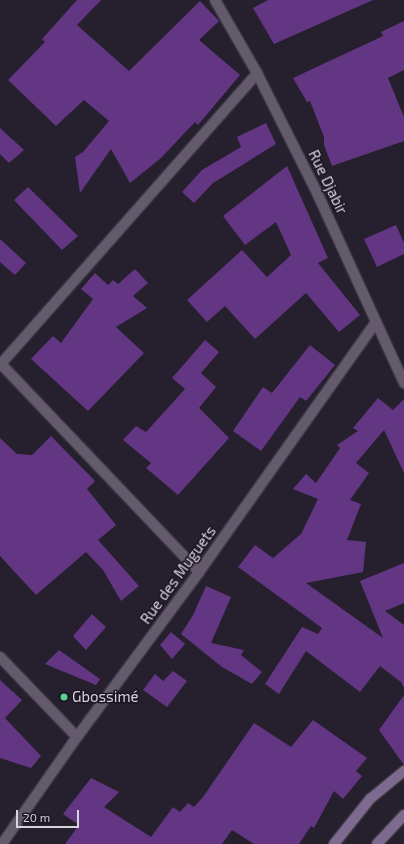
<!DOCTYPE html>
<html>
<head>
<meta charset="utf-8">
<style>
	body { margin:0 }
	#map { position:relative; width:404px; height:844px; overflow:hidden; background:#261f2d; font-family:"Exo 2",sans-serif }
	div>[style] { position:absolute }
	.building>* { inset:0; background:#633683 }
	.roads { filter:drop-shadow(1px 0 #3f3945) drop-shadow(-1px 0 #3f3945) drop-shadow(0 1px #3f3945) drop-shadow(0 -1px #3f3945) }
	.minor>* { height:10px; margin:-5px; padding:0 5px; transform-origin:5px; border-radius:5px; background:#635a6b }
	.secondary>* { height:10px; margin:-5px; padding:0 5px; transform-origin:5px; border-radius:5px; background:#7f6a8f }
	.dots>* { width:11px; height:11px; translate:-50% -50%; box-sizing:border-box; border:2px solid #1d1523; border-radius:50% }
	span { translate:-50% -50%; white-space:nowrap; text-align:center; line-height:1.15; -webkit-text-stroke:3px #1d1523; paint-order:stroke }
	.street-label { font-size:15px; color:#d8d3dd }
	.poi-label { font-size:15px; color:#d8d3dd }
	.left { translate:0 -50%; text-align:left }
	.scale { position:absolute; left:16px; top:810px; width:63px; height:18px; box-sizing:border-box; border:2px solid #d8d3dd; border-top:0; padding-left:5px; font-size:12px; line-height:14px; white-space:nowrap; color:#d8d3dd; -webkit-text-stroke:3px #1d1523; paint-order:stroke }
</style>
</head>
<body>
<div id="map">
	<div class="building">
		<div style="clip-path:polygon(77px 0,101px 0,77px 25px,129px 71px,200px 1px,219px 21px,199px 40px,240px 75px,198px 125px,195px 122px,161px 158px,130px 183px,111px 149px,80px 193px,75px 157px,83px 152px,109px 121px,84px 100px,56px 126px,8px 80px,45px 42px,42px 39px)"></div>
		<div style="clip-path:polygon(268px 0,373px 0,274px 44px,253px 8px)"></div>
		<div style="clip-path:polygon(404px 21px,404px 70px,388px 78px,404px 117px,404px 141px,332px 166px,324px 145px,324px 137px,310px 101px,307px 102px,293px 78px,383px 36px,381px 32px)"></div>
		<div style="clip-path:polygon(266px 123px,276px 144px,213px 183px,194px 203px,182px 192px,202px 170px,241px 147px,237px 137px)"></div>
		<div style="clip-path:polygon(0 128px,24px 150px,9px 163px,0 154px)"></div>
		<div style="clip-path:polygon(287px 166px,328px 258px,318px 263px,360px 315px,339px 332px,306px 293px,255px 339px,225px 306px,207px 322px,187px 300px,242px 250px,267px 277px,291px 255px,276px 222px,245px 245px,223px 216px)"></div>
		<div style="clip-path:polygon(28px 187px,78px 236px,62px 250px,14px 200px)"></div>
		<div style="clip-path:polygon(396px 225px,404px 243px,404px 254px,377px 267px,364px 239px)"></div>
		<div style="clip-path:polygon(0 239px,26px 263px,15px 275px,0 262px)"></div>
		<div style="clip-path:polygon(135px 269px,148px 283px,133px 296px,147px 308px,116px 327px,144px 353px,88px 411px,31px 359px,53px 336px,61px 343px,93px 299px,81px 289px,95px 273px,108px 285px,113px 280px,118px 284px)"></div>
		<div style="clip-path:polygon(205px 340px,219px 352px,201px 373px,216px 387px,199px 408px,229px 438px,178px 495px,146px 468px,151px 463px,123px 440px,136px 426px,146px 432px,185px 389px,172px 378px)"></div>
		<div style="clip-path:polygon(310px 345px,335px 365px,306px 401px,300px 397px,261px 451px,233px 431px,263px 387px,272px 393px)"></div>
		<div style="clip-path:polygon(378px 398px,393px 410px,404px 399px,404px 473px,384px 430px,356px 463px,369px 473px,350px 500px,361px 504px,347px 540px,366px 542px,363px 572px,306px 583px,383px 638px,360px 581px,404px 563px,404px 603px,385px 611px,404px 625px,404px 688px,401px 682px,380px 666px,360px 692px,306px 651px,279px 694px,265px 684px,302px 627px,318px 634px,322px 628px,238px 567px,255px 545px,273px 558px,301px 534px,318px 499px,293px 489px,306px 474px,316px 483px,340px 448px,337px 445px,358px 431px,353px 428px)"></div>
		<div style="clip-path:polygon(51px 436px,95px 481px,87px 489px,116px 525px,98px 540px,139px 586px,121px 601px,103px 570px,86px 552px,36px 595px,0 556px,0 438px,17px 454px,32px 455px)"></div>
		<div style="clip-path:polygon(206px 586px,231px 597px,211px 643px,244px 650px,241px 655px,262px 672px,252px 684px,222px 667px,181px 634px,193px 615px)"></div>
		<div style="clip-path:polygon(92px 614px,106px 627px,86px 650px,73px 636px)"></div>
		<div style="clip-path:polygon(171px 632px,185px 644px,172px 659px,160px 645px)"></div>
		<div style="clip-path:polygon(59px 650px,100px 679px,96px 685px,45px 664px)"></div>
		<div style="clip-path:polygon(173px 671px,187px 681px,167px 707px,143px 690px,155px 674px,163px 681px)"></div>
		<div style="clip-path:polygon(0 680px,22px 700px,5px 718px,41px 756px,31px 768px,0 758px)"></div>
		<div style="clip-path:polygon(404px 695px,404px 765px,379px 730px)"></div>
		<div style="clip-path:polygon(313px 720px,367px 758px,356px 771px,362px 776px,343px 799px,334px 791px,314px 828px,311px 826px,299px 844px,254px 844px,232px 830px,222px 844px,65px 844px,79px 825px,63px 814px,91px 778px,119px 792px,104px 807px,151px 837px,173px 807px,180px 812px,188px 803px,194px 807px,203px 797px,254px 723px,291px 747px)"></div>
	</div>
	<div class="roads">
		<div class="minor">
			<div style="left:215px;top:0;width:84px;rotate:60.1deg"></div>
			<div style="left:257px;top:73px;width:136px;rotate:63.4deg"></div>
			<div style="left:318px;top:195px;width:207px;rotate:65.4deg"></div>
			<div style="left:1px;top:364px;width:287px;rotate:46.4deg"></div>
			<div style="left:0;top:365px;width:389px;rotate:-48.6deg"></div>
			<div style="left:0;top:657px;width:111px;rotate:46.1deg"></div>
			<div style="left:2px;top:844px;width:131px;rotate:-55deg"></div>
			<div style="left:77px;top:737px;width:205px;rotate:-53.5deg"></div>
			<div style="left:199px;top:572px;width:306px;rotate:-54.7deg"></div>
		</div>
		<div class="secondary">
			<div style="left:334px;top:844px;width:58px;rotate:-51.3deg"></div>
			<div style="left:370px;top:799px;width:44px;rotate:-39.5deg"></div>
			<div style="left:377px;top:844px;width:40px;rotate:-47deg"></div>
		</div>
	</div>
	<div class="dots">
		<div style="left:64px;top:697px;background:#54d396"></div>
	</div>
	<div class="street-label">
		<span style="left:328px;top:182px;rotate:64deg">Rue Djabir</span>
		<span style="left:178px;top:575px;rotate:-54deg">Rue des Muguets</span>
	</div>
	<div class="poi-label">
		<span class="left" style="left:72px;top:697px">Gbossimé</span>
	</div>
	<div class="scale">20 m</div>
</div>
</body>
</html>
